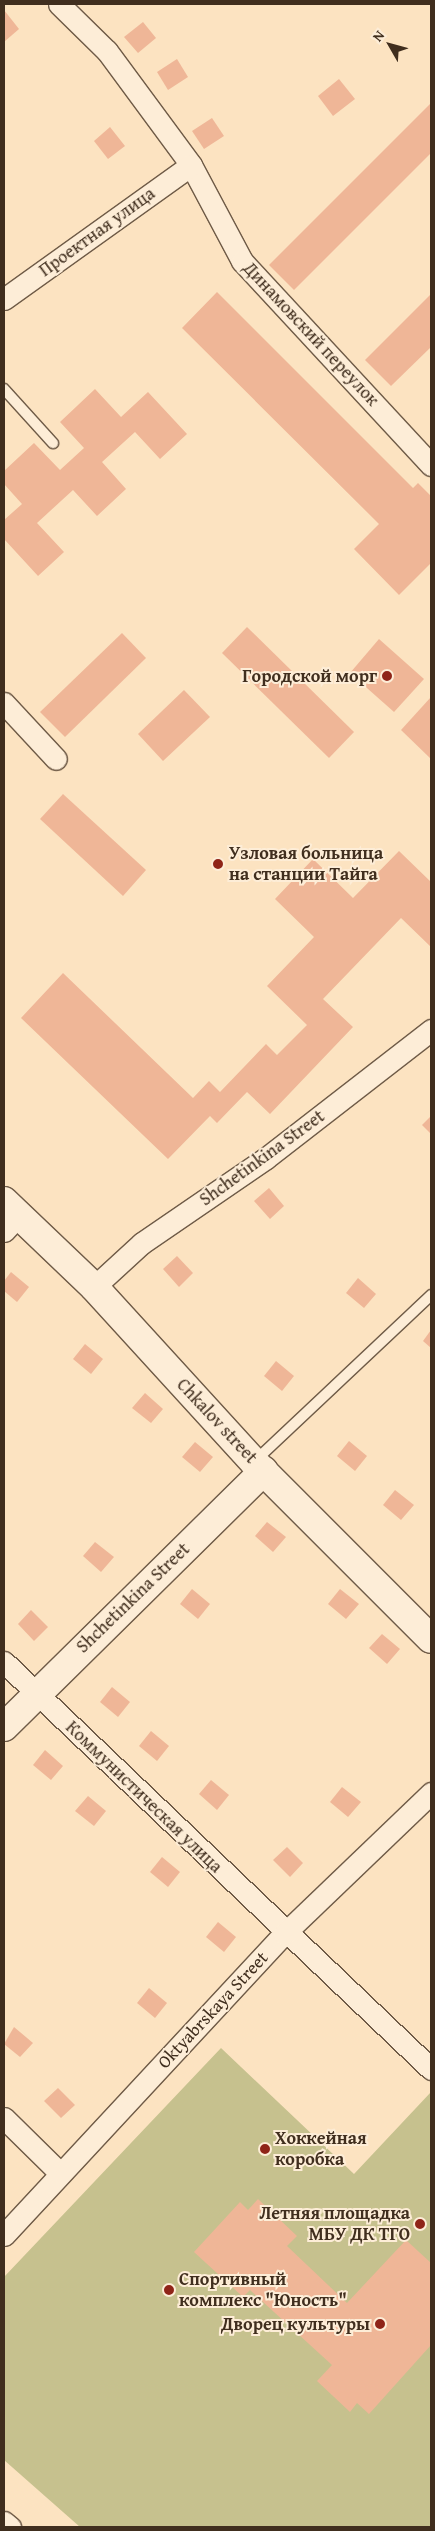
<!DOCTYPE html>
<html>
<head>
<meta charset="utf-8">
<style>
	body { margin:0 }
	#map { position:relative; width:435px; height:2531px; overflow:hidden; background:#fce3c1; font-family:"Gentium Book Plus",serif }
	div>[style] { position:absolute }
	.green>* { inset:0; background:#c6c18e }
	.building>* { inset:0; background:#efb697 }
	.roads { filter:drop-shadow(1px 0 #6f5b47) drop-shadow(-1px 0 #6f5b47) drop-shadow(0 1px #6f5b47) drop-shadow(0 -1px #6f5b47) }
	.lane>* { height:10px; margin:-5px; padding:0 5px; transform-origin:5px; border-radius:5px; background:#fdedd7 }
	.street>* { height:21px; margin:-10.5px; padding:0 10.5px; transform-origin:10.5px; border-radius:10.5px; background:#fdedd7 }
	.secondary>* { height:28px; margin:-14px; padding:0 14px; transform-origin:14px; border-radius:14px; background:#fdedd7 }
	.dots>* { width:14px; height:14px; translate:-50% -50%; box-sizing:border-box; border:2px solid #fdedd7; border-radius:50% }
	span { translate:-50% -50%; white-space:nowrap; text-align:center; line-height:1.15; -webkit-text-stroke:4px #fdedd7; paint-order:stroke }
	.street-label { font-size:18px; color:#402e1e }
	.poi-label { font-size:18px; color:#402e1e; font-weight:700 }
	.right { translate:-100% -50%; text-align:right }
	.left { translate:0 -50%; text-align:left }
	.frame { position:absolute; inset:0; border:5px solid #402e1e; pointer-events:none }
	.north { position:absolute; left:365px; top:20px; width:50px; height:50px; -webkit-text-stroke:4px #fdedd7; paint-order:stroke; rotate:308deg; font-size:14px; font-weight:700; line-height:20px; text-align:center; color:#402e1e }
	.north::after { content:''; display:block; margin:auto; width:18px; height:22px; background:#402e1e; clip-path:polygon(50% 0,100% 100%,50% 72%,0 100%) }
</style>
</head>
<body>
<div id="map">
	<div class="green">
		<div style="clip-path:polygon(221px 2048px,354px 2174px,431px 2092px,431px 2527px,80px 2527px,4px 2460px,4px 2277px)"></div>
	</div>
	<div class="building">
		<div style="clip-path:polygon(4px 10px,19px 29px,4px 42px)"></div>
		<div style="clip-path:polygon(143px 22px,156px 38px,138px 53px,124px 37px)"></div>
		<div style="clip-path:polygon(177px 59px,188px 77px,168px 90px,157px 72px)"></div>
		<div style="clip-path:polygon(339px 79px,355px 99px,333px 116px,318px 96px)"></div>
		<div style="clip-path:polygon(431px 103px,431px 153px,294px 290px,269px 265px)"></div>
		<div style="clip-path:polygon(212px 118px,224px 136px,204px 149px,192px 131px)"></div>
		<div style="clip-path:polygon(110px 127px,125px 146px,108px 159px,94px 141px)"></div>
		<div style="clip-path:polygon(217px 292px,413px 488px,418px 483px,431px 496px,431px 563px,399px 595px,354px 549px,379px 524px,182px 328px)"></div>
		<div style="clip-path:polygon(431px 294px,431px 347px,391px 386px,365px 360px)"></div>
		<div style="clip-path:polygon(95px 389px,121px 417px,148px 392px,187px 434px,160px 459px,135px 432px,102px 462px,126px 489px,97px 516px,73px 490px,37px 523px,64px 552px,38px 576px,4px 539px,4px 520px,22px 504px,4px 484px,4px 471px,34px 443px,60px 470px,84px 448px,60px 422px)"></div>
		<div style="clip-path:polygon(247px 627px,354px 732px,329px 758px,222px 653px)"></div>
		<div style="clip-path:polygon(122px 633px,146px 658px,65px 737px,40px 712px)"></div>
		<div style="clip-path:polygon(379px 639px,424px 679px,394px 712px,350px 673px)"></div>
		<div style="clip-path:polygon(184px 690px,210px 717px,163px 761px,138px 734px)"></div>
		<div style="clip-path:polygon(431px 697px,431px 759px,401px 730px)"></div>
		<div style="clip-path:polygon(63px 794px,146px 870px,123px 896px,40px 819px)"></div>
		<div style="clip-path:polygon(399px 851px,431px 882px,431px 947px,401px 918px,323px 999px,353px 1027px,270px 1114px,247px 1092px,217px 1123px,210px 1116px,168px 1159px,21px 1018px,63px 973px,193px 1098px,209px 1081px,220px 1092px,266px 1044px,277px 1055px,307px 1025px,267px 986px,314px 937px,275px 899px,313px 859px,353px 898px)"></div>
		<div style="clip-path:polygon(431px 1116px,431px 1134px,422px 1125px)"></div>
		<div style="clip-path:polygon(269px 1188px,284px 1206px,270px 1219px,254px 1201px)"></div>
		<div style="clip-path:polygon(177px 1256px,193px 1273px,179px 1287px,163px 1269px)"></div>
		<div style="clip-path:polygon(11px 1272px,29px 1287px,17px 1302px,4px 1291px,4px 1281px)"></div>
		<div style="clip-path:polygon(358px 1278px,376px 1294px,364px 1308px,346px 1293px)"></div>
		<div style="clip-path:polygon(431px 1330px,431px 1348px,423px 1341px)"></div>
		<div style="clip-path:polygon(85px 1344px,103px 1359px,91px 1374px,73px 1359px)"></div>
		<div style="clip-path:polygon(276px 1361px,294px 1376px,282px 1391px,264px 1376px)"></div>
		<div style="clip-path:polygon(145px 1393px,163px 1409px,151px 1423px,132px 1408px)"></div>
		<div style="clip-path:polygon(349px 1441px,367px 1456px,355px 1471px,337px 1456px)"></div>
		<div style="clip-path:polygon(195px 1442px,213px 1457px,200px 1472px,182px 1457px)"></div>
		<div style="clip-path:polygon(395px 1490px,414px 1505px,401px 1520px,383px 1505px)"></div>
		<div style="clip-path:polygon(267px 1522px,286px 1537px,273px 1552px,255px 1536px)"></div>
		<div style="clip-path:polygon(95px 1542px,114px 1557px,101px 1572px,83px 1556px)"></div>
		<div style="clip-path:polygon(192px 1589px,210px 1604px,198px 1619px,180px 1604px)"></div>
		<div style="clip-path:polygon(340px 1589px,359px 1604px,346px 1619px,328px 1604px)"></div>
		<div style="clip-path:polygon(31px 1610px,48px 1627px,34px 1641px,18px 1624px)"></div>
		<div style="clip-path:polygon(382px 1634px,400px 1649px,387px 1664px,369px 1648px)"></div>
		<div style="clip-path:polygon(112px 1687px,130px 1702px,118px 1717px,100px 1702px)"></div>
		<div style="clip-path:polygon(151px 1731px,169px 1746px,157px 1761px,139px 1746px)"></div>
		<div style="clip-path:polygon(45px 1750px,63px 1766px,51px 1780px,33px 1765px)"></div>
		<div style="clip-path:polygon(211px 1780px,229px 1795px,217px 1810px,199px 1794px)"></div>
		<div style="clip-path:polygon(342px 1787px,361px 1802px,348px 1817px,330px 1802px)"></div>
		<div style="clip-path:polygon(88px 1796px,106px 1811px,94px 1826px,75px 1811px)"></div>
		<div style="clip-path:polygon(287px 1847px,303px 1863px,290px 1877px,273px 1860px)"></div>
		<div style="clip-path:polygon(162px 1857px,180px 1872px,168px 1887px,150px 1872px)"></div>
		<div style="clip-path:polygon(218px 1922px,236px 1937px,224px 1952px,206px 1937px)"></div>
		<div style="clip-path:polygon(149px 1988px,167px 2003px,155px 2018px,137px 2003px)"></div>
		<div style="clip-path:polygon(14px 2027px,33px 2043px,20px 2057px,4px 2044px)"></div>
		<div style="clip-path:polygon(58px 2088px,75px 2105px,61px 2118px,44px 2101px)"></div>
		<div style="clip-path:polygon(258px 2199px,297px 2236px,287px 2246px,347px 2303px,406px 2240px,431px 2263px,431px 2345px,369px 2414px,357px 2403px,350px 2412px,317px 2381px,332px 2365px,250px 2290px,243px 2297px,194px 2252px,240px 2202px,248px 2210px)"></div>
	</div>
	<div class="roads">
		<div class="lane">
			<div style="left:4px;top:389px;width:73px;rotate:47.8deg"></div>
			<div style="left:255px;top:1461px;width:242px;rotate:-43.3deg"></div>
		</div>
		<div class="street">
			<div style="left:59px;top:4px;width:67px;rotate:44.4deg"></div>
			<div style="left:107px;top:51px;width:142px;rotate:53.6deg"></div>
			<div style="left:191px;top:165px;width:109px;rotate:62deg"></div>
			<div style="left:242px;top:261px;width:278px;rotate:47.2deg"></div>
			<div style="left:4px;top:299px;width:230px;rotate:-35.6deg"></div>
			<div style="left:4px;top:703px;width:76px;rotate:47.1deg"></div>
			<div style="left:4px;top:1231px;width:21px;rotate:-47deg"></div>
			<div style="left:94px;top:1287px;width:65px;rotate:-42.5deg"></div>
			<div style="left:142px;top:1243px;width:150px;rotate:-34.4deg"></div>
			<div style="left:266px;top:1158px;width:209px;rotate:-37.8deg"></div>
			<div style="left:4px;top:1662px;width:590px;rotate:43.63deg"></div>
			<div style="left:4px;top:2118px;width:78px;rotate:44.5deg"></div>
			<div style="left:4px;top:2235px;width:411px;rotate:-47.1deg"></div>
			<div style="left:284px;top:1934px;width:204px;rotate:-43.8deg"></div>
			<div style="left:4px;top:2522px;width:8px;rotate:40deg"></div>
		</div>
		<div class="secondary">
			<div style="left:4px;top:1201px;width:124px;rotate:43.7deg"></div>
			<div style="left:94px;top:1287px;width:237px;rotate:47.6deg"></div>
			<div style="left:254px;top:1462px;width:250px;rotate:45deg"></div>
			<div style="left:4px;top:1727px;width:365px;rotate:-44.6deg"></div>
		</div>
	</div>
	<div class="dots">
		<div style="left:387px;top:676px;background:#8f2418"></div>
		<div style="left:218px;top:864px;background:#8f2418"></div>
		<div style="left:265px;top:2149px;background:#8f2418"></div>
		<div style="left:420px;top:2224px;background:#8f2418"></div>
		<div style="left:169px;top:2290px;background:#8f2418"></div>
		<div style="left:380px;top:2324px;background:#8f2418"></div>
	</div>
	<div class="street-label">
		<span style="left:97px;top:232px;rotate:-36deg">Проектная улица</span>
		<span style="left:311px;top:334px;rotate:47deg">Динамовский переулок</span>
		<span style="left:262px;top:1158px;rotate:-36deg">Shchetinkina Street</span>
		<span style="left:217px;top:1421px;rotate:47deg">Chkalov street</span>
		<span style="left:133px;top:1598px;rotate:-44deg">Shchetinkina Street</span>
		<span style="left:144px;top:1797px;rotate:44deg">Коммунистическая улица</span>
		<span style="left:213px;top:2010px;rotate:-47deg">Oktyabrskaya Street</span>
	</div>
	<div class="poi-label">
		<span class="right" style="left:377px;top:676px">Городской морг</span>
		<span class="left" style="left:229px;top:864px">Узловая больница<br>на станции Тайга</span>
		<span class="left" style="left:275px;top:2149px">Хоккейная<br>коробка</span>
		<span class="right" style="left:410px;top:2224px">Летняя площадка<br>МБУ ДК ТГО</span>
		<span class="left" style="left:179px;top:2290px">Спортивный<br>комплекс "Юность"</span>
		<span class="right" style="left:370px;top:2324px">Дворец культуры</span>
	</div>
	<div class="frame"></div>
	<div class="north">N</div>
</div>
</body>
</html>
